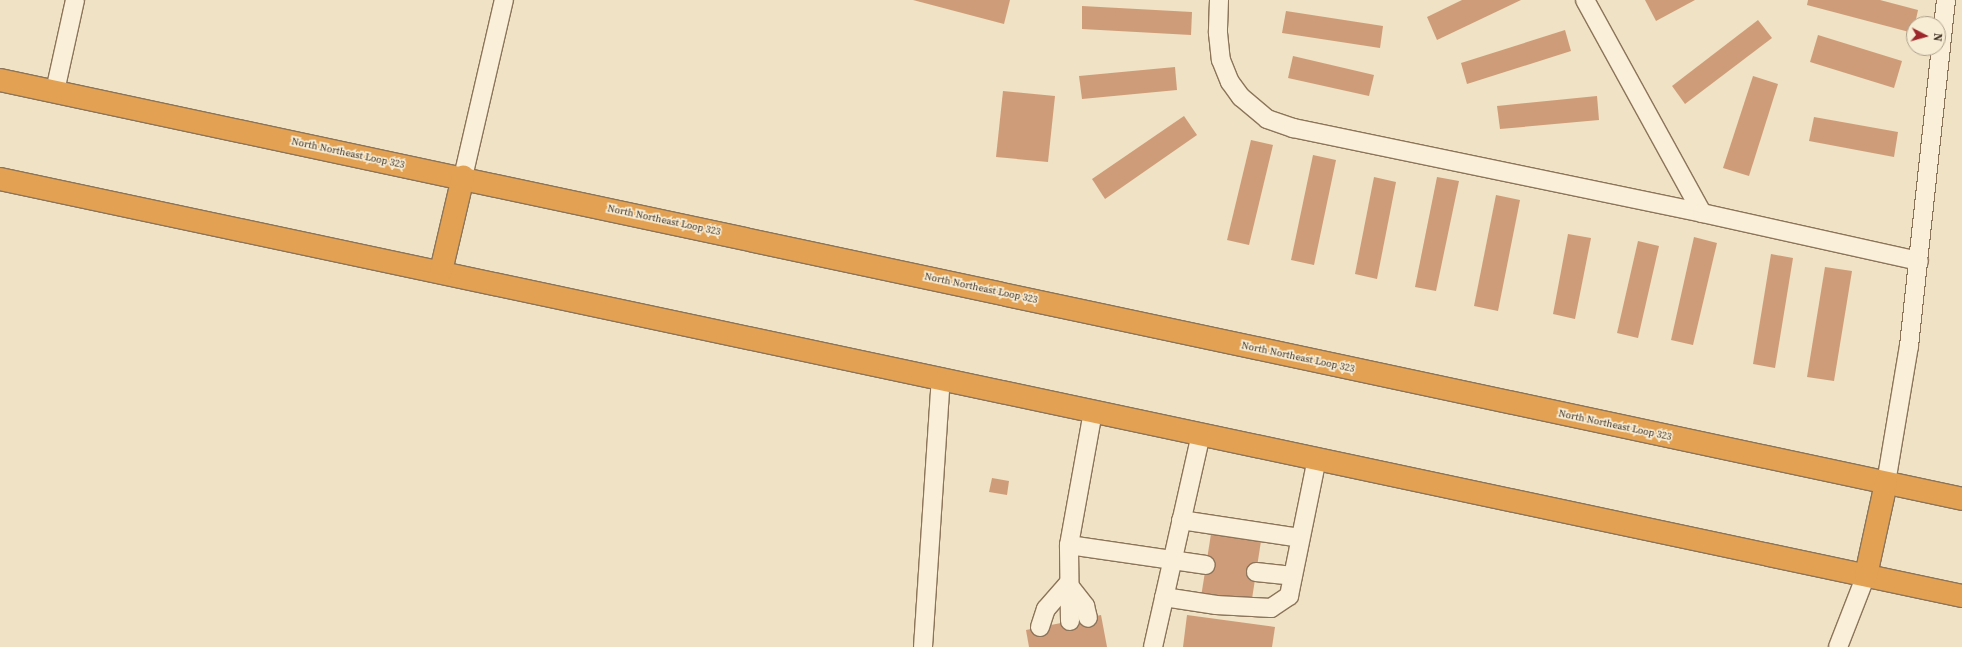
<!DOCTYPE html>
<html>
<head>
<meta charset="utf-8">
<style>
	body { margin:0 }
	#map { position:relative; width:1962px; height:647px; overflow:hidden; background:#f0e2c4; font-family:"Source Serif 4",serif }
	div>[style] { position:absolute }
	.building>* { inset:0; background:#cf9c79 }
	.roads { filter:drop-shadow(1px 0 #8c745a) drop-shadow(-1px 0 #8c745a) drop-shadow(0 1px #8c745a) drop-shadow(0 -1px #8c745a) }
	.lane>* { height:18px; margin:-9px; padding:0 9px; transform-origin:9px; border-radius:9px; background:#faefd8 }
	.highway>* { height:22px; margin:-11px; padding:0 11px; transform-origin:11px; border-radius:11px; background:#e2a153 }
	span { translate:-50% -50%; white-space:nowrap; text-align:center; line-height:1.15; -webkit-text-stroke:3.5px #f7ecd4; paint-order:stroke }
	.street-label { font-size:10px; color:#3b2c1e }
	.north { position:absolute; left:1906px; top:16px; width:40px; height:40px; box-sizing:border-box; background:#f7ecd4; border:1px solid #ac9f8b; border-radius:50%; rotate:96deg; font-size:11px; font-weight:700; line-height:16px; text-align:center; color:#3b2c1e }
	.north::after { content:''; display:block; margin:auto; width:14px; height:18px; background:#9d272a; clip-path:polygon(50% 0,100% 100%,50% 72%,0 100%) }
</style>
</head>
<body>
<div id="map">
	<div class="building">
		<div style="clip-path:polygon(913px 0,1010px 0,1004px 24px)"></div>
		<div style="clip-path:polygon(1462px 0,1521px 0,1437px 40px,1427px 17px)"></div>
		<div style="clip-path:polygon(1645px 0,1695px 0,1656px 21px)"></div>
		<div style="clip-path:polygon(1808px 0,1880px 0,1918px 10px,1913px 33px,1807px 5px)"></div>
		<div style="clip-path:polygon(1082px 6px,1192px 12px,1191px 35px,1082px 29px)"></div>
		<div style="clip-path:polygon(1286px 11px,1383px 26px,1380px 48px,1282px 33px)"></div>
		<div style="clip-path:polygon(1758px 20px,1772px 38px,1685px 104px,1672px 86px)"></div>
		<div style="clip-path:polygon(1565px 30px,1571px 51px,1467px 84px,1461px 63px)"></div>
		<div style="clip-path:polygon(1818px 35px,1902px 61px,1894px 88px,1810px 62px)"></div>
		<div style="clip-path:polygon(1293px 56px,1374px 75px,1369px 96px,1288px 78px)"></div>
		<div style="clip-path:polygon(1175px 67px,1177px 90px,1082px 99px,1079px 76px)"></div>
		<div style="clip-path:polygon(1753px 76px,1778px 84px,1749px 176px,1723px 168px)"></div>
		<div style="clip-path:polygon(1003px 91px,1055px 96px,1048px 162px,996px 157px)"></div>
		<div style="clip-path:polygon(1597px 96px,1599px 120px,1500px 129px,1497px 106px)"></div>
		<div style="clip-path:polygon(1184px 116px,1197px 135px,1105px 199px,1092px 179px)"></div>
		<div style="clip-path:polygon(1814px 117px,1898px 132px,1894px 157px,1809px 141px)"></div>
		<div style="clip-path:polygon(1251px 140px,1273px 145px,1249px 245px,1227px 240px)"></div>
		<div style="clip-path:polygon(1313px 155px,1336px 160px,1314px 265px,1291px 260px)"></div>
		<div style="clip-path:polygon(1374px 177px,1396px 182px,1377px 279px,1355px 274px)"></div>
		<div style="clip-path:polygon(1437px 177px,1459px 181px,1436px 291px,1415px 287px)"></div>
		<div style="clip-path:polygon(1496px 195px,1520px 200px,1498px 311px,1474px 306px)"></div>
		<div style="clip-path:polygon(1568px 234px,1591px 238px,1575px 319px,1553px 314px)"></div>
		<div style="clip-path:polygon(1694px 237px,1717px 243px,1693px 345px,1671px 340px)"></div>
		<div style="clip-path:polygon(1638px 241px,1659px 246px,1638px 338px,1617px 333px)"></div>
		<div style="clip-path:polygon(1771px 254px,1793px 258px,1775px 368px,1753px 364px)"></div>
		<div style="clip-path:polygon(1825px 267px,1852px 271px,1834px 381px,1807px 377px)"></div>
		<div style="clip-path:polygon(992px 478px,1009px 481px,1007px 495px,989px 492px)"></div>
		<div style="clip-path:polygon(1211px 534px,1261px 541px,1251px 605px,1201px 597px)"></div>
		<div style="clip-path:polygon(1101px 615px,1107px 647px,1029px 647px,1026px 630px)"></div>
		<div style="clip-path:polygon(1187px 615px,1275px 627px,1272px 647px,1183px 647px)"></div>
	</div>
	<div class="roads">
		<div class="lane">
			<div style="left:1219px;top:0;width:33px;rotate:92deg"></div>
			<div style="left:1218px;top:33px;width:27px;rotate:84deg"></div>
			<div style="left:1221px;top:60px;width:24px;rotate:68deg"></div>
			<div style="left:1230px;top:82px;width:19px;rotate:54deg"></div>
			<div style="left:1241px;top:97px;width:34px;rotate:40deg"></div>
			<div style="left:1267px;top:119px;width:28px;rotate:19deg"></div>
			<div style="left:1293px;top:128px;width:418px;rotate:11.7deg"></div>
			<div style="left:1585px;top:0;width:243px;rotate:61.2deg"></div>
			<div style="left:1702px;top:213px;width:222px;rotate:12.5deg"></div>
			<div style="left:55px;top:91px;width:93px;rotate:-77.6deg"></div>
			<div style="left:463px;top:177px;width:182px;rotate:-77deg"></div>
			<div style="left:1886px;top:483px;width:139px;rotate:-80.5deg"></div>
			<div style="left:1909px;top:346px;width:348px;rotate:-83.9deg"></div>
			<div style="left:1181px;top:520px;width:120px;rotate:8.6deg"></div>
			<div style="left:1069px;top:545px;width:138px;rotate:8.3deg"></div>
			<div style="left:1256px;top:572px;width:37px;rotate:6deg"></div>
			<div style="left:1164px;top:597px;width:53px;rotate:8.7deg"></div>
			<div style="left:1216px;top:605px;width:55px;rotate:3.1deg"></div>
			<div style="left:1271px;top:608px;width:22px;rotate:-34deg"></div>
			<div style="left:1289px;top:596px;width:141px;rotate:-78.5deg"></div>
			<div style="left:1070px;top:621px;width:76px;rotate:-90.8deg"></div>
			<div style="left:1069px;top:545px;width:136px;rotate:-79.8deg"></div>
			<div style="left:1040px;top:627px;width:19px;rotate:-72deg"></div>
			<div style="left:1046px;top:609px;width:33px;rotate:-49deg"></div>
			<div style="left:1068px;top:584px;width:28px;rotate:52deg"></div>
			<div style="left:1085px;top:606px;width:12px;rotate:76deg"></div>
			<div style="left:923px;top:647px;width:270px;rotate:-86.2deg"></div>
			<div style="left:1153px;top:647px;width:218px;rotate:-77.3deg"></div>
			<div style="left:1838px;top:647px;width:77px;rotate:-68.7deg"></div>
		</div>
		<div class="highway">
			<div style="left:0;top:80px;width:2006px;rotate:12.05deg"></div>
			<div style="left:0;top:179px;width:2006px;rotate:12deg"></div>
			<div style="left:441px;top:271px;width:97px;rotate:-76.8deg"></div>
			<div style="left:1866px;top:575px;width:94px;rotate:-77.7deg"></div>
		</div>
	</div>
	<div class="street-label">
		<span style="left:348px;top:153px;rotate:12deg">North Northeast Loop 323</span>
		<span style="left:664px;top:220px;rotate:12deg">North Northeast Loop 323</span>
		<span style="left:981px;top:288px;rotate:12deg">North Northeast Loop 323</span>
		<span style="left:1298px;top:357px;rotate:12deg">North Northeast Loop 323</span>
		<span style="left:1615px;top:425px;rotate:12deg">North Northeast Loop 323</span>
	</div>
	<div class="north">N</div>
</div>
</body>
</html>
